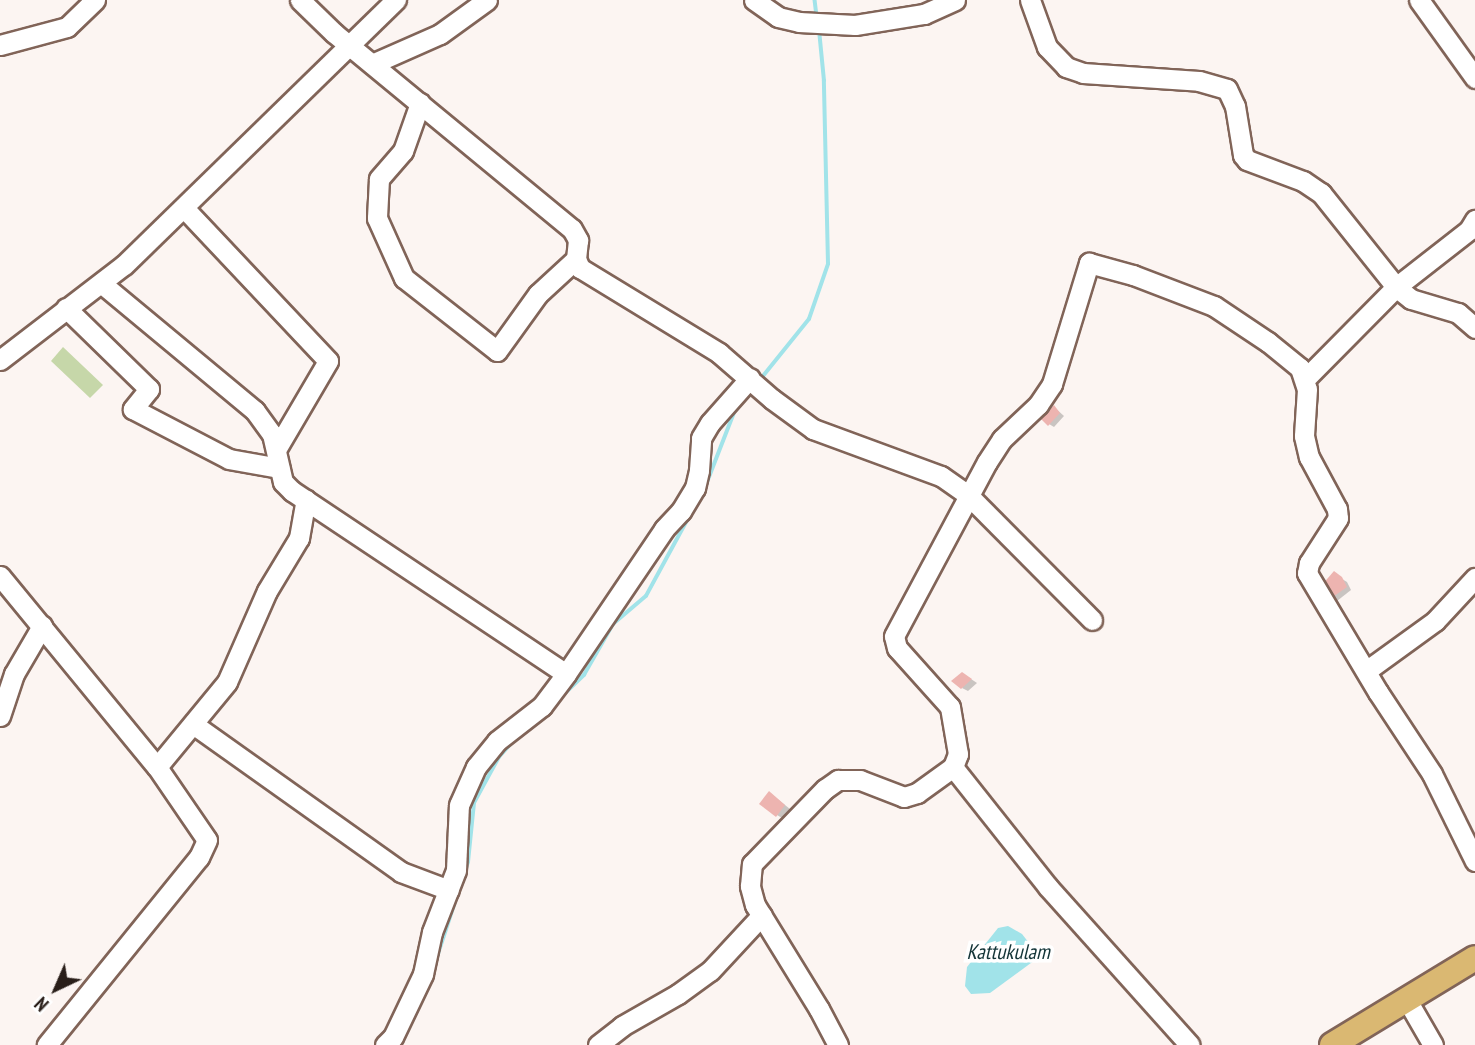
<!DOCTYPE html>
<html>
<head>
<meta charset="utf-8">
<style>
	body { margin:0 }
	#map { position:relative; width:1475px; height:1045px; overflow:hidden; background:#fcf5f2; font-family:"PT Sans Narrow",sans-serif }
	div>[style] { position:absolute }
	.green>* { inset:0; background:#c6d7a9 }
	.water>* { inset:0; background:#a1e3e9 }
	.shadow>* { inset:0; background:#0003 }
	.stream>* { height:3.5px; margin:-1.75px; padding:0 1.75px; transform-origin:1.75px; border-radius:1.75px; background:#a1e3e9 }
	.building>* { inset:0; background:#edb4b0 }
	.roads { filter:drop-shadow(2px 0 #816458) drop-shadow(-2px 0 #816458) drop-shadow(0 2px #816458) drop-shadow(0 -2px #816458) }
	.minor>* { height:19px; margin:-9.5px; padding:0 9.5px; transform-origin:9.5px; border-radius:9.5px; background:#fff }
	.major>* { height:24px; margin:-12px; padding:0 12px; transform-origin:12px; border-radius:12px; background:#dab872 }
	span { translate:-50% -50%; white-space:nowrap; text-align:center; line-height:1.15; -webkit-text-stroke:7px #fff; paint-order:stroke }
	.water-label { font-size:21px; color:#143538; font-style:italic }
	.north { position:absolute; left:21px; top:954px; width:70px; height:70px; -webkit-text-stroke:5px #fff; paint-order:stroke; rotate:224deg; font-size:19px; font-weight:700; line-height:28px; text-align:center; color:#291e19 }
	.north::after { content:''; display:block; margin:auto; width:24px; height:32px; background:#291e19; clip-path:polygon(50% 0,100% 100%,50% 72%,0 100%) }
</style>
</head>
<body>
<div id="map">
	<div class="green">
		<div style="clip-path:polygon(63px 347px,103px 385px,90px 398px,51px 361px)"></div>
	</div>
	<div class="water">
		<div style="clip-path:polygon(1008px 926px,1022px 934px,1033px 948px,1035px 960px,990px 993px,971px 994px,965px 986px,967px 967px,998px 928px)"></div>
	</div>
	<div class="shadow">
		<div style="clip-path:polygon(1054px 407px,1064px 416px,1054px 427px,1049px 424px)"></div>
		<div style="clip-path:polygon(1334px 574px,1347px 582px,1351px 590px,1337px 601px,1332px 597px)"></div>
		<div style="clip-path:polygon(968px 677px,977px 683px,968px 691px,962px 688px)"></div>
		<div style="clip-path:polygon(770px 793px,790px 809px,782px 818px,777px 815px)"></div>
	</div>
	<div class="stream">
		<div style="left:815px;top:0;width:16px;rotate:83deg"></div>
		<div style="left:763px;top:376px;width:73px;rotate:-51.1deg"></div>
		<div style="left:809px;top:319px;width:58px;rotate:-70.9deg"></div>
		<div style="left:828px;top:264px;width:183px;rotate:-91.3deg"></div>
		<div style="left:824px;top:81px;width:51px;rotate:-95.6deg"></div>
		<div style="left:704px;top:490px;width:86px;rotate:-68.8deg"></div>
		<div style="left:735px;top:410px;width:16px;rotate:-50deg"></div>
		<div style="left:556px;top:702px;width:39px;rotate:-44deg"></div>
		<div style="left:584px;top:675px;width:59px;rotate:-60.4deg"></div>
		<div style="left:613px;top:624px;width:43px;rotate:-40.3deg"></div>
		<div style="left:646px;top:596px;width:92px;rotate:-61.5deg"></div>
		<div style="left:436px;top:960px;width:103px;rotate:-71.9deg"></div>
		<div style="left:468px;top:862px;width:59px;rotate:-84.2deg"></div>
		<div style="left:474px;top:803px;width:52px;rotate:-61.5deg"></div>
		<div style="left:499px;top:757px;width:25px;rotate:-48deg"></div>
	</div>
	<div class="building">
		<div style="clip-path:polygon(1054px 405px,1060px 413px,1048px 426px,1041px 419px)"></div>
		<div style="clip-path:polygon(1334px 571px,1342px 577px,1347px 587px,1330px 599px,1321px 586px)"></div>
		<div style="clip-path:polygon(962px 672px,972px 679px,961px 689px,951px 681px)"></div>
		<div style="clip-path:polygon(769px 791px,785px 805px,776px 817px,759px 804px)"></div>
	</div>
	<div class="roads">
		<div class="minor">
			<div style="left:300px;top:0;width:47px;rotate:44.1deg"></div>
			<div style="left:334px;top:33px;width:308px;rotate:39.5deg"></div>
			<div style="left:572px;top:229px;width:13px;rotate:61deg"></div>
			<div style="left:578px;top:240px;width:19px;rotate:96deg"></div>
			<div style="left:576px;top:259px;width:10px;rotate:66deg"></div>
			<div style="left:580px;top:268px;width:163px;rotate:31.4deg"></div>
			<div style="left:719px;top:353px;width:70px;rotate:41deg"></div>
			<div style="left:772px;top:399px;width:51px;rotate:36.2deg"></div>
			<div style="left:813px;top:429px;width:136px;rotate:20.2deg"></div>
			<div style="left:941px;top:476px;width:33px;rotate:35deg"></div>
			<div style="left:968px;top:495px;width:176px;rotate:45.2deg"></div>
			<div style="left:754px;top:0;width:29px;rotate:35deg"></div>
			<div style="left:778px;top:17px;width:22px;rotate:13deg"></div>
			<div style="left:799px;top:22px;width:56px;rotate:3.1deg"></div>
			<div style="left:855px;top:25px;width:70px;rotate:-9.1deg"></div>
			<div style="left:924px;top:14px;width:34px;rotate:-24deg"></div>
			<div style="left:1030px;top:0;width:50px;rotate:70.1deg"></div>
			<div style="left:1047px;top:47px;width:28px;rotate:46deg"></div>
			<div style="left:1066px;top:67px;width:18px;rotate:19deg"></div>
			<div style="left:1083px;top:73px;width:116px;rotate:3.9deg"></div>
			<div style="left:1199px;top:81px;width:29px;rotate:16deg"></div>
			<div style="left:1227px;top:89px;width:19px;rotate:65deg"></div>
			<div style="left:1235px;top:106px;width:50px;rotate:80.7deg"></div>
			<div style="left:1243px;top:155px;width:6px;rotate:51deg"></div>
			<div style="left:1247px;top:160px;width:60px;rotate:20.6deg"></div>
			<div style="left:1303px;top:181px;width:22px;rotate:34deg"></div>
			<div style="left:1321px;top:193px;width:120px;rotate:51.4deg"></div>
			<div style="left:1396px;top:287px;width:19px;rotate:39deg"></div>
			<div style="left:1411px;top:299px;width:49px;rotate:16.6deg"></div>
			<div style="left:1458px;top:313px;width:23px;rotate:41deg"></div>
			<div style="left:1419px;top:0;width:96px;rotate:54.3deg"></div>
			<div style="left:0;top:45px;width:69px;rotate:-15deg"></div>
			<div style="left:67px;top:27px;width:39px;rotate:-44deg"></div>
			<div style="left:372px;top:64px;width:74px;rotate:-23.8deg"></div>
			<div style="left:440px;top:34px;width:58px;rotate:-35.9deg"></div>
			<div style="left:420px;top:103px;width:51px;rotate:109.5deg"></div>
			<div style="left:403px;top:151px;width:37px;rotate:131deg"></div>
			<div style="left:379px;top:179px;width:39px;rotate:93deg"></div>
			<div style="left:377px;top:218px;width:66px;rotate:65.8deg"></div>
			<div style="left:404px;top:278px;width:118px;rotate:38.1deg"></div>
			<div style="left:497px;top:351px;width:70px;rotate:-54.3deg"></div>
			<div style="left:538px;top:294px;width:52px;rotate:-42.6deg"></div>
			<div style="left:184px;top:208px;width:210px;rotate:46.7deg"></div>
			<div style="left:328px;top:361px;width:101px;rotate:120.4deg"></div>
			<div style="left:101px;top:283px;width:200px;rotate:39.7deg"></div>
			<div style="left:255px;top:411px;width:29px;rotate:54deg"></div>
			<div style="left:272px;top:434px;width:49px;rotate:77.1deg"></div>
			<div style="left:283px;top:482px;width:13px;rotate:45deg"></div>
			<div style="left:292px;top:491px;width:329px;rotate:33.7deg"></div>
			<div style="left:566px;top:674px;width:175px;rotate:-55.9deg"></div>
			<div style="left:664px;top:529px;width:25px;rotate:-47deg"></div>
			<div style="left:681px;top:511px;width:27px;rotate:-59deg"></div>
			<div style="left:695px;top:488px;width:18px;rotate:-77deg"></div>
			<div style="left:699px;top:470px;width:32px;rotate:-86deg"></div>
			<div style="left:701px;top:438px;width:17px;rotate:-59deg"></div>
			<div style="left:710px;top:423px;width:60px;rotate:-48.4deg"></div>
			<div style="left:66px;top:308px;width:116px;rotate:44.3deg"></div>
			<div style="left:149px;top:389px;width:26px;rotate:129deg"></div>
			<div style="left:133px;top:409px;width:108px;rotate:27.5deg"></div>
			<div style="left:229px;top:459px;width:51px;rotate:10.2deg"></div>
			<div style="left:0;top:360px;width:156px;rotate:-37.5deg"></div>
			<div style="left:124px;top:265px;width:380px;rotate:-44.3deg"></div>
			<div style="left:1306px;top:378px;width:128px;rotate:-45.3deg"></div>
			<div style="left:1396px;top:287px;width:93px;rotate:-38deg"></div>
			<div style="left:1469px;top:230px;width:12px;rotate:-59deg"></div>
			<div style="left:0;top:576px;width:247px;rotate:50.6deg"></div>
			<div style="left:157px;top:767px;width:88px;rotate:55.6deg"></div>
			<div style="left:207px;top:840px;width:19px;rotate:115deg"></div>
			<div style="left:199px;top:857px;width:242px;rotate:129deg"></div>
			<div style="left:1366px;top:671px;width:85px;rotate:-35.9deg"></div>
			<div style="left:1435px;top:621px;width:59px;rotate:-47.1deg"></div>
			<div style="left:0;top:716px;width:44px;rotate:-71.6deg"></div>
			<div style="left:14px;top:674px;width:56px;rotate:-59.7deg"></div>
			<div style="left:193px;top:724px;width:255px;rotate:35.4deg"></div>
			<div style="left:401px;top:872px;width:51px;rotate:20.6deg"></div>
			<div style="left:157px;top:767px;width:110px;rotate:-50.5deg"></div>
			<div style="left:227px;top:682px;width:99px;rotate:-66.3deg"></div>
			<div style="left:267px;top:591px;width:62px;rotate:-58.9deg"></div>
			<div style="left:299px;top:538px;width:39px;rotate:-80deg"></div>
			<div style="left:953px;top:767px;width:153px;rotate:51.6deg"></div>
			<div style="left:1048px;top:887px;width:212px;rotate:48.1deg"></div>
			<div style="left:1407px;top:1000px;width:52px;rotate:60deg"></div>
			<div style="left:385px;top:1045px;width:11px;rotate:-45deg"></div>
			<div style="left:393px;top:1037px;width:70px;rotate:-64.5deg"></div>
			<div style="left:423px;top:974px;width:43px;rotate:-77.9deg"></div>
			<div style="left:432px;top:932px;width:66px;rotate:-68.8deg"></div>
			<div style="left:456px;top:870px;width:65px;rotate:-87.4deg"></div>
			<div style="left:459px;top:805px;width:42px;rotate:-65.9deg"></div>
			<div style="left:476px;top:767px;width:33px;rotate:-51deg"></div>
			<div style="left:497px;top:741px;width:57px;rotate:-37.9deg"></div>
			<div style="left:542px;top:706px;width:40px;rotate:-53deg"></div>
			<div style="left:598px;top:1045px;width:31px;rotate:-38deg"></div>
			<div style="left:622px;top:1026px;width:64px;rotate:-29.7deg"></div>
			<div style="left:678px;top:994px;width:39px;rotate:-36deg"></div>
			<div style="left:710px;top:971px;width:76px;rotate:-47.1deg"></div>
			<div style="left:838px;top:1045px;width:41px;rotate:-117.8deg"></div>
			<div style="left:819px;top:1009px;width:122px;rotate:-121.6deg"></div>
			<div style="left:755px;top:905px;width:20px;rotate:-105deg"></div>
			<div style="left:750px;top:886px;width:22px;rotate:-85deg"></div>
			<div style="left:752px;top:864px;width:105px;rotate:-45.8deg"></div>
			<div style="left:825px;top:789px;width:16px;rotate:-35deg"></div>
			<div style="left:838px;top:780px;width:22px"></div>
			<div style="left:860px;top:780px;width:47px;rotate:21.1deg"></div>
			<div style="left:904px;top:797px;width:14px;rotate:-17deg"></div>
			<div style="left:917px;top:793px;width:44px;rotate:-35.8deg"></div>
			<div style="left:953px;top:767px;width:14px;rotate:-69deg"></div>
			<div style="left:958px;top:754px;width:48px;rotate:-99.7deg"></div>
			<div style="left:950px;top:707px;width:79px;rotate:-131.9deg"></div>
			<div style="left:897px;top:648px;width:12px;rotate:-104deg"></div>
			<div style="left:894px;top:636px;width:197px;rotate:-61.9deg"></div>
			<div style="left:987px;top:462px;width:27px;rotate:-57deg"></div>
			<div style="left:1002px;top:439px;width:50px;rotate:-43.4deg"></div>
			<div style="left:1038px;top:405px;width:25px;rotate:-56deg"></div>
			<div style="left:1052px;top:384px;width:127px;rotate:-73deg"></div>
			<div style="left:1089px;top:263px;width:46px;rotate:15.3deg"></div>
			<div style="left:1133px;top:275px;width:87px;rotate:20.9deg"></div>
			<div style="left:1214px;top:306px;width:65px;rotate:33.7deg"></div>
			<div style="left:1268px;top:342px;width:41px;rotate:39.1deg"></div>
			<div style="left:1300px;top:368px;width:22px;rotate:72deg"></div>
			<div style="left:1307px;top:389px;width:47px;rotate:93.7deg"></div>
			<div style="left:1304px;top:436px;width:22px;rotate:77deg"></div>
			<div style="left:1309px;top:457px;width:59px;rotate:61.7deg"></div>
			<div style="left:1337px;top:509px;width:9px;rotate:84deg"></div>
			<div style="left:1338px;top:518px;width:54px;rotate:122.8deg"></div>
			<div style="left:1309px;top:563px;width:10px;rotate:101deg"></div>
			<div style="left:1307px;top:573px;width:139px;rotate:59.2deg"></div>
			<div style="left:1378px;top:692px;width:98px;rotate:56.6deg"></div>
			<div style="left:1432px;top:774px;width:97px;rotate:63.7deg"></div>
		</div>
		<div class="major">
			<div style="left:1332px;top:1045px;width:167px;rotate:-31.3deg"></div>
		</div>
	</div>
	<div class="water-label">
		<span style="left:1008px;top:952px">Kattukulam</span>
	</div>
	<div class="north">N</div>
</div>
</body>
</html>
